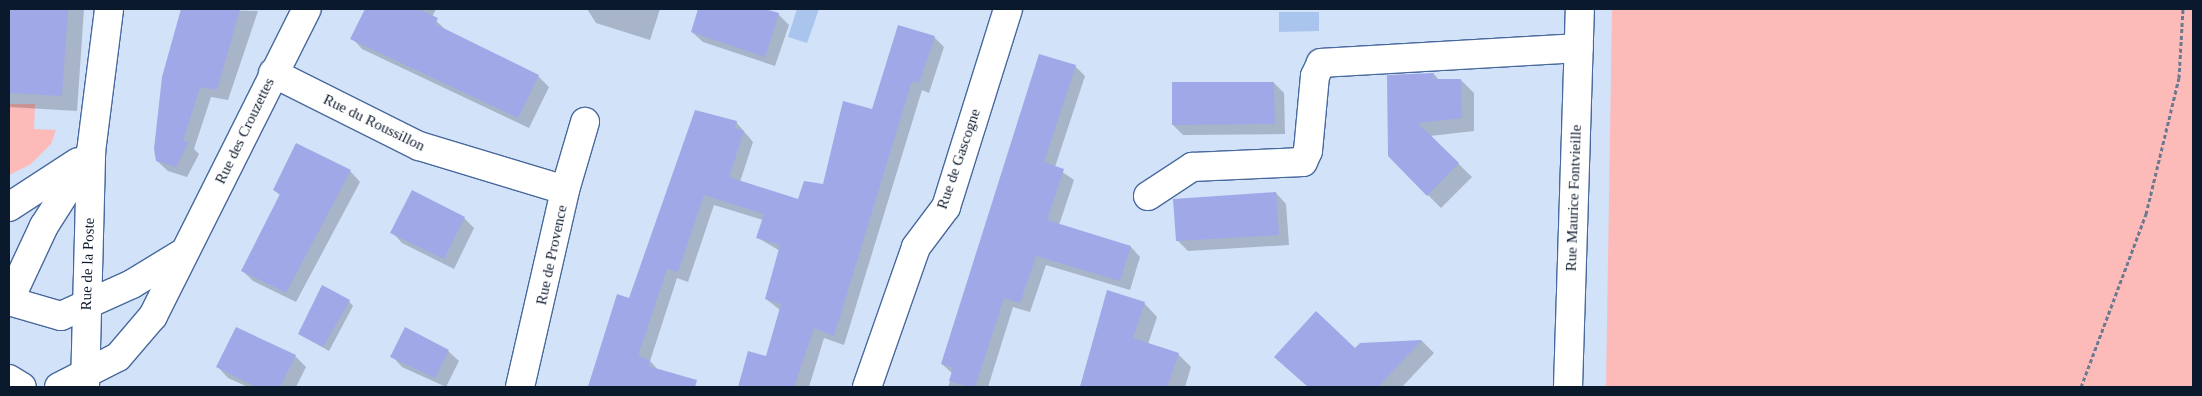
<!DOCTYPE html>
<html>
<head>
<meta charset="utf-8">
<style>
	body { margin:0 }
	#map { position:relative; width:2202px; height:396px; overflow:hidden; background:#d2e2f9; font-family:"Times New Roman",serif }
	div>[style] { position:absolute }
	.green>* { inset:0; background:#fcbab9 }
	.water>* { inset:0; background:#a9c4ed }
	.shadow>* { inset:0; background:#0003 }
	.building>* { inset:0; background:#a1a8e7 }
	.path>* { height:3px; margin-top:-1.5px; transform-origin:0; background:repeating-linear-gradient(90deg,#6b7a90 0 4px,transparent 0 6.5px) }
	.roads { filter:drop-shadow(1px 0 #48699d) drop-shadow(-1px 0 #48699d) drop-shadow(0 1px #48699d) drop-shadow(0 -1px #48699d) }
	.minor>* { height:28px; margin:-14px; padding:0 14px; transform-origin:14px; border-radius:14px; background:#fff }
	span { translate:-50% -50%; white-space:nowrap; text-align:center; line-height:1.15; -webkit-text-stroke:4.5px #fff; paint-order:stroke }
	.street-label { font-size:15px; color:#0b192d }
	.frame { position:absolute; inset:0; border:10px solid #0b192d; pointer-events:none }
</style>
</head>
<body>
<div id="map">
	<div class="green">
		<div style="clip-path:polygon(1612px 9px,2193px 9px,2193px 387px,1606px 387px)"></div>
		<div style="clip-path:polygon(9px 104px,35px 104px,34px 129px,56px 130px,51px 144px,31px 164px,9px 175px)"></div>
	</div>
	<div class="water">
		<div style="clip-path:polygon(797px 9px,819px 9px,807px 43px,788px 37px)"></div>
		<div style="clip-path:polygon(1279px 12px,1319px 12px,1319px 31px,1279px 32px)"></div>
	</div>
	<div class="shadow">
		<div style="clip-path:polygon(9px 9px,84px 9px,77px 111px,9px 107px)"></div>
		<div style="clip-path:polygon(182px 9px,258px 11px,228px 100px,211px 97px,194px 149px,199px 154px,187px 177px,168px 171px,157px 161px,163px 77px)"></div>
		<div style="clip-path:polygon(367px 9px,436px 9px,432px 17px,447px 31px,538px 76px,549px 87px,529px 128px,362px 49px,352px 38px)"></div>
		<div style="clip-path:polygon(587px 9px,660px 9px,650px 40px,596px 23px)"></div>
		<div style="clip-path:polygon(700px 9px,761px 9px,778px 14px,789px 25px,775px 66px,703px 42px,692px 32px)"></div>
		<div style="clip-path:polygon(934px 37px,944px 47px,929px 93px,922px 90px,844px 345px,824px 338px,809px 387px,740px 387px,749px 353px,767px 358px,780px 310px,766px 299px,780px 251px,758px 238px,763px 220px,714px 205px,688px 282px,677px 278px,650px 361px,659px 371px,654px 387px,588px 387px,618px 295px,630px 299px,736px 122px,753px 142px,740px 182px,799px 200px,824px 185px,872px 110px)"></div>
		<div style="clip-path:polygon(1075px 66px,1085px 76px,1055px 167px,1074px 180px,1059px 225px,1131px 247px,1140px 257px,1130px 290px,1046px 265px,1030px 312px,1013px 307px,988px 387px,948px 387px,953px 374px,942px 364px)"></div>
		<div style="clip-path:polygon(1434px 74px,1439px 80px,1461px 80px,1474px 93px,1474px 131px,1430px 136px,1472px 177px,1441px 208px,1389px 156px)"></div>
		<div style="clip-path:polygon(1274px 83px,1284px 93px,1285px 134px,1183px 135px,1173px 125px)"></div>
		<div style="clip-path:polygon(297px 145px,351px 172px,360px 182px,296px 302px,253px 281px,243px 271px,281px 196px,274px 190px)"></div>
		<div style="clip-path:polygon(1276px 193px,1286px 204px,1289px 245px,1188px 251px,1177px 240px)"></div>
		<div style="clip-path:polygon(464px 218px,474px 228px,454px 269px,402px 243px,392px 232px)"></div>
		<div style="clip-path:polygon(1108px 292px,1144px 303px,1157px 317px,1148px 344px,1178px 354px,1191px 367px,1185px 387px,1080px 387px)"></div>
		<div style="clip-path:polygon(348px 300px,353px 306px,329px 351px,299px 334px)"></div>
		<div style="clip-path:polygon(237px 328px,295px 356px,306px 367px,296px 387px,248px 387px,228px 378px,218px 367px)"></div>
		<div style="clip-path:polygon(1422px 341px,1434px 353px,1402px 387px,1310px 387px,1289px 369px,1355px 350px,1360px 344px)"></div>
		<div style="clip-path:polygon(448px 351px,459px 361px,446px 387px,402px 367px,392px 356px)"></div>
	</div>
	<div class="building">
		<div style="clip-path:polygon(9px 9px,68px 9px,62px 96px,9px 93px)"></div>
		<div style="clip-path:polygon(181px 9px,240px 9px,217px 90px,200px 87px,183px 141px,189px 142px,176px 167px,156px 161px,154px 149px,162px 77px)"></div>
		<div style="clip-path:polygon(365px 9px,418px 9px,438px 18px,435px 24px,539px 75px,518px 118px,350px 39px)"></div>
		<div style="clip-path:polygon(698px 9px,765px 9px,779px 13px,765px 57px,691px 32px)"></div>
		<div style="clip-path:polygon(898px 25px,935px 36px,919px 83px,912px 81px,834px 336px,814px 328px,794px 387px,738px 387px,748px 351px,766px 356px,781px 304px,765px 299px,780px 245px,756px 238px,764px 214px,704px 195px,678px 272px,667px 269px,638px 356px,650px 360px,648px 366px,697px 380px,695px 387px,588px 387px,617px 294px,629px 298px,695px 110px,737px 121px,735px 128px,744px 131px,729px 177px,798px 199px,804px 181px,823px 184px,843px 101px,872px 109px)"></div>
		<div style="clip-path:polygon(1039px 54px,1076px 65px,1044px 162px,1064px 169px,1047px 220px,1131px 246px,1120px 281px,1036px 256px,1020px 303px,1004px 298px,975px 387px,969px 387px,949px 381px,953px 368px,941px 364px)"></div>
		<div style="clip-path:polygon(1434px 73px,1433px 79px,1461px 79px,1462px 118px,1418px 123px,1459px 163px,1427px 196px,1388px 156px,1387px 75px)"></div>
		<div style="clip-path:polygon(1172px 82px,1274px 82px,1275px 124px,1172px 125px)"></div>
		<div style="clip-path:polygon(296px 143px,351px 170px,286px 293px,241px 271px,280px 194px,273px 190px)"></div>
		<div style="clip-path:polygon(412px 190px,465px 217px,444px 259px,390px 233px)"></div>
		<div style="clip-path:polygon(1276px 192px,1279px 235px,1176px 241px,1173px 199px)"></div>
		<div style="clip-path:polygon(322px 285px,350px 300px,323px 347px,298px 334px)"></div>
		<div style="clip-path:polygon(1107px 290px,1145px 302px,1133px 338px,1179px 353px,1167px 387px,1080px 387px)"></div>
		<div style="clip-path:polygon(1316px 311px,1355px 348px,1360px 343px,1422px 340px,1378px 387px,1308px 387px,1274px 357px)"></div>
		<div style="clip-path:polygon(236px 327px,296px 355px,280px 387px,257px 387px,216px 367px)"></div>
		<div style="clip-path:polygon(405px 327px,449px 350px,435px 378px,390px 357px)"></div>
	</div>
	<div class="path">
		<div style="left:2081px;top:387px;width:185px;rotate:-69.4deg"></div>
		<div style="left:2146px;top:214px;width:140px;rotate:-76.4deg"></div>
		<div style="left:2179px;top:78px;width:69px;rotate:-86.7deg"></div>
	</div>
	<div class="roads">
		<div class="minor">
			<div style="left:273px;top:73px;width:163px;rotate:26.6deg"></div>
			<div style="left:419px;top:146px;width:152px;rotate:16.8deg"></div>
			<div style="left:1148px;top:196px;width:53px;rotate:-33.4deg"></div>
			<div style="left:1192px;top:167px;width:111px;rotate:-2.6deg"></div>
			<div style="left:1303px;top:162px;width:12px;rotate:-66deg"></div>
			<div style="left:1308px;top:151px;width:75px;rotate:-84.7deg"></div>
			<div style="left:1315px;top:76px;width:14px;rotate:-65deg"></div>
			<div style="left:1321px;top:63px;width:258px;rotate:-3.3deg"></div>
			<div style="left:9px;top:207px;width:82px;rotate:-33.1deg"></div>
			<div style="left:9px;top:301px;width:54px;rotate:16.1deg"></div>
			<div style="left:61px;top:316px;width:78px;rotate:-24.3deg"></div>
			<div style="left:132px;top:284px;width:60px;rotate:-31.3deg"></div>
			<div style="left:9px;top:301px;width:83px;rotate:-65deg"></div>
			<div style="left:44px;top:226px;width:88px;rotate:-57.6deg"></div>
			<div style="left:9px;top:379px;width:15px;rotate:32deg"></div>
			<div style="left:59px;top:387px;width:66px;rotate:-27deg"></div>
			<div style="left:118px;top:357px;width:54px;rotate:-49.5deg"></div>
			<div style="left:153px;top:316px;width:343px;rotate:-63.4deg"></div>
			<div style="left:85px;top:387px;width:235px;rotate:-88.5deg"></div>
			<div style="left:91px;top:152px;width:144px;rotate:-82.8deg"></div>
			<div style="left:520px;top:387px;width:202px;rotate:-77.1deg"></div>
			<div style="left:565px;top:190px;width:71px;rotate:-73.6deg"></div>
			<div style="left:867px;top:387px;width:148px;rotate:-70.7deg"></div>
			<div style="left:916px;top:247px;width:50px;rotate:-53.1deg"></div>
			<div style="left:946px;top:207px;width:207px;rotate:-72.6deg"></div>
			<div style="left:1568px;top:387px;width:378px;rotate:-88.2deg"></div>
		</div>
	</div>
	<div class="street-label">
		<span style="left:374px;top:123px;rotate:26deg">Rue du Roussillon</span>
		<span style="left:245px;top:131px;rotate:-64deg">Rue des Crouzettes</span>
		<span style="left:959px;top:159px;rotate:-71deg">Rue de Gascogne</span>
		<span style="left:1574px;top:198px;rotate:-88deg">Rue Maurice Fontvieille</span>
		<span style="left:552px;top:255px;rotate:-78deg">Rue de Provence</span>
		<span style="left:88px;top:264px;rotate:-88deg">Rue de la Poste</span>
	</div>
	<div class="frame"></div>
</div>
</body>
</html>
